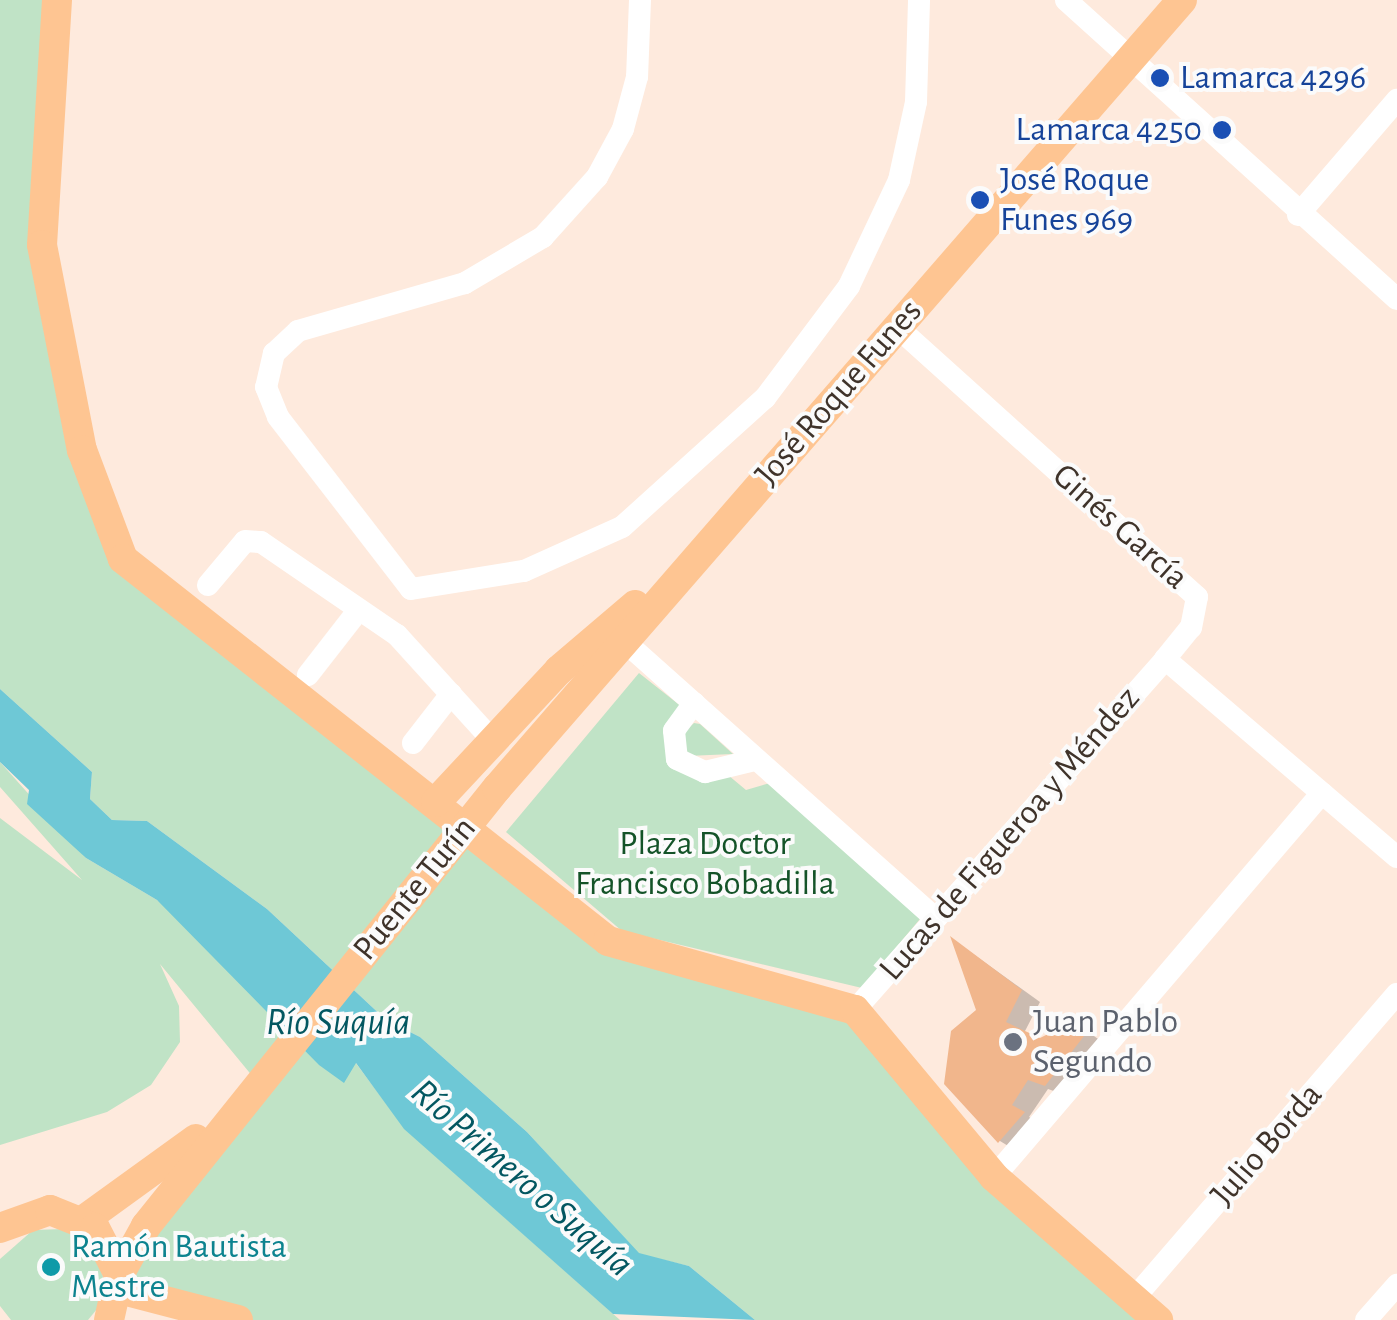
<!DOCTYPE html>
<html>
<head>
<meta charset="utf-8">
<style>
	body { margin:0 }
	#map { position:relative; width:1397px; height:1320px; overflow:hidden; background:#feeadd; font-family:"Alegreya Sans",sans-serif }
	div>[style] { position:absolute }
	.green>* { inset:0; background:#c0e3c6 }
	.water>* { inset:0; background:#6ec8d6 }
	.shadow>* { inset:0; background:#0003 }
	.building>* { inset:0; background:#f1b68c }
	.minor>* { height:22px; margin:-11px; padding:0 11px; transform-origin:11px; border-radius:11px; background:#fff }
	.major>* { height:30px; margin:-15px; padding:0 15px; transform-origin:15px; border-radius:15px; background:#fec592 }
	.dots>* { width:28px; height:28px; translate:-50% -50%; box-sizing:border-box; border:5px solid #fbfbfb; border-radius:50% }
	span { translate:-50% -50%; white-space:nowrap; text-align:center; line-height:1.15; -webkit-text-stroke:8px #fbfbfb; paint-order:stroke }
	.transit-label { font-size:35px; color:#164399 }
	.left { translate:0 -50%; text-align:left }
	.right { translate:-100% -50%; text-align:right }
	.street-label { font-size:35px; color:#3f332a }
	.park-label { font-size:35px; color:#145328 }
	.worship-label { font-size:35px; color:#5b616d }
	.culture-label { font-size:35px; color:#0d838f }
	.water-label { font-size:38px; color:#035761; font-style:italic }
</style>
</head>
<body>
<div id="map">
	<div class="green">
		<div style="clip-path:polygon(0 0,57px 0,41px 218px,111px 540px,608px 941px,843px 1002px,994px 1177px,1158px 1320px,755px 1320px,689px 1266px,639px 1254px,527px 1132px,420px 1037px,386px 1020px,267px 909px,147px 821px,112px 820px,90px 799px,92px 772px,0 689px)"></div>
		<div style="clip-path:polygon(639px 673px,682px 707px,664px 736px,671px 763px,728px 775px,746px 790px,770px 783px,920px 919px,862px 988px,622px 931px,506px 832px)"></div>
		<div style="clip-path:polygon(694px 723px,700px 724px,733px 754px,687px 756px,682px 734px)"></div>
		<div style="clip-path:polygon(0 762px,86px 858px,157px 900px,355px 1062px,405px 1129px,620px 1320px,238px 1320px,119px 1289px,258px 1083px,160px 964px,179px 1006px,180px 1042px,151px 1085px,107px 1112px,0 1145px,0 818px,82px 880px,0 787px)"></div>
		<div style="clip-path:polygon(64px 1229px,90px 1246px,103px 1276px,97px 1309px,88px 1320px,11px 1320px,0 1306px,0 1259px,33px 1230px)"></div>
	</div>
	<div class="water">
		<div style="clip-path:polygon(0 689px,92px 772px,90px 799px,112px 820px,147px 821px,267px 909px,386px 1020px,420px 1037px,527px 1132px,639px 1253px,689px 1266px,755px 1320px,613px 1314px,404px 1129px,356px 1063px,344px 1083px,319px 1065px,157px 900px,86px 858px,27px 804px,29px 790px,0 762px)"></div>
	</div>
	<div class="shadow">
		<div style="clip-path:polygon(955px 941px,1040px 1002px,1024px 1033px,1040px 1041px,1076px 1023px,1105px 1044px,1065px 1095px,1048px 1089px,1029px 1117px,1042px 1124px,1018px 1152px,1000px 1141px,979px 1011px)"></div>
	</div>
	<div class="building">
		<div style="clip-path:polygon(950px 936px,1022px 990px,1006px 1022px,1040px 1038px,1076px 1020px,1088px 1031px,1045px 1086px,1028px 1080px,1012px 1105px,1025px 1112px,998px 1143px,944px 1084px,951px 1031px,976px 1010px)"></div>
	</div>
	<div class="minor">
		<div style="left:640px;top:0;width:77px;rotate:92.2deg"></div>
		<div style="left:637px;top:77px;width:54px;rotate:105.1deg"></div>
		<div style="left:623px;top:129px;width:55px;rotate:118.4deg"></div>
		<div style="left:597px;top:177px;width:81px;rotate:132deg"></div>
		<div style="left:543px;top:237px;width:91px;rotate:149.5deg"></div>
		<div style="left:465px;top:283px;width:174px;rotate:164deg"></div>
		<div style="left:298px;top:331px;width:33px;rotate:137deg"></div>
		<div style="left:274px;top:353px;width:35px;rotate:103deg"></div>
		<div style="left:266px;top:387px;width:32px;rotate:68deg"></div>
		<div style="left:278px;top:417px;width:217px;rotate:52.3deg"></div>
		<div style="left:411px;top:589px;width:114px;rotate:-9.1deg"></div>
		<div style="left:524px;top:571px;width:107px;rotate:-24.2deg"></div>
		<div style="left:622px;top:527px;width:193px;rotate:-42.1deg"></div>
		<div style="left:765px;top:398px;width:140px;rotate:-53.1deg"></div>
		<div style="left:849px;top:286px;width:117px;rotate:-64.7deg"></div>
		<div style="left:899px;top:180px;width:80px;rotate:-77.7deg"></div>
		<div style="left:916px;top:102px;width:102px;rotate:-88.3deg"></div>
		<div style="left:1066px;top:0;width:446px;rotate:42.1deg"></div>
		<div style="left:1298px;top:215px;width:152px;rotate:-49.3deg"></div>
		<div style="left:896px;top:326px;width:405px;rotate:42deg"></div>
		<div style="left:1197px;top:597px;width:31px;rotate:101deg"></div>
		<div style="left:1191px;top:627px;width:41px;rotate:129.1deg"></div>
		<div style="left:1165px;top:659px;width:305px;rotate:40.5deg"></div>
		<div style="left:208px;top:585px;width:57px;rotate:-49.9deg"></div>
		<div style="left:245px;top:541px;width:16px;rotate:4deg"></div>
		<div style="left:261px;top:542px;width:165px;rotate:34.4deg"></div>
		<div style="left:397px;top:635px;width:143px;rotate:47.8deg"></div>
		<div style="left:624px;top:641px;width:416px;rotate:41.7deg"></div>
		<div style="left:308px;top:675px;width:80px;rotate:-52.1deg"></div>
		<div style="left:694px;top:703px;width:34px;rotate:126deg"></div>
		<div style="left:674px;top:731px;width:28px;rotate:84deg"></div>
		<div style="left:677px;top:759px;width:31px;rotate:25deg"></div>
		<div style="left:705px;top:772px;width:51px;rotate:-13.5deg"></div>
		<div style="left:413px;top:743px;width:62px;rotate:-52.2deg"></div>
		<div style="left:855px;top:1010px;width:468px;rotate:-48.5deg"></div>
		<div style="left:994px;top:1177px;width:505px;rotate:-49.5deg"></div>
		<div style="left:1136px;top:1296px;width:399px;rotate:-49.2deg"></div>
		<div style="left:1366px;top:1320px;width:47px;rotate:-48.5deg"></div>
	</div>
	<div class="major">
		<div style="left:57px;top:0;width:245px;rotate:93.5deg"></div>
		<div style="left:42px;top:245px;width:209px;rotate:79deg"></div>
		<div style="left:82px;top:450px;width:116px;rotate:69.4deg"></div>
		<div style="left:123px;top:559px;width:617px;rotate:38.22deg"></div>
		<div style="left:608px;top:941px;width:256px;rotate:15.6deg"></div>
		<div style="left:855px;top:1010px;width:217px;rotate:50.2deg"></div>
		<div style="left:994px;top:1177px;width:218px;rotate:41.1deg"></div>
		<div style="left:436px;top:802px;width:180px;rotate:-47deg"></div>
		<div style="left:559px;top:670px;width:100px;rotate:-40.5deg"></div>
		<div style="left:84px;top:1220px;width:138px;rotate:-35.9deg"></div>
		<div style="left:0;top:1228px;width:53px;rotate:-19.8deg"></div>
		<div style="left:50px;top:1210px;width:48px;rotate:21.8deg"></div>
		<div style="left:95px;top:1228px;width:53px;rotate:62.9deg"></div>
		<div style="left:119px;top:1275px;width:46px;rotate:102.5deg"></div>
		<div style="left:119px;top:1275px;width:56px;rotate:-61.1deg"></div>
		<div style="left:146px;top:1226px;width:561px;rotate:-51.29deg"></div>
		<div style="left:497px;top:788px;width:1044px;rotate:-49deg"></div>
		<div style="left:119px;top:1289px;width:123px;rotate:14.6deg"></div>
	</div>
	<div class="dots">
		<div style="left:1160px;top:78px;background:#1a4fb4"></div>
		<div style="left:1222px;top:130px;background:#1a4fb4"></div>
		<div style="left:980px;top:200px;background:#1a4fb4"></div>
		<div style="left:1013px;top:1042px;background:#6b7280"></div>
		<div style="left:51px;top:1267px;background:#0f9aa8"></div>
	</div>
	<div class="transit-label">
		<span class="left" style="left:1180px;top:78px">Lamarca 4296</span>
		<span class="right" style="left:1202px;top:130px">Lamarca 4250</span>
		<span class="left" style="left:1000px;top:200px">José Roque<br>Funes 969</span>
	</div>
	<div class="street-label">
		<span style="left:839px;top:393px;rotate:-49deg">José Roque Funes</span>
		<span style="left:1120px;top:527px;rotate:42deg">Ginés García</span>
		<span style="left:1010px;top:834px;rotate:-49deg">Lucas de Figueroa y Méndez</span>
		<span style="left:415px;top:889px;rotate:-51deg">Puente Turín</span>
		<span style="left:1267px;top:1145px;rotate:-49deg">Julio Borda</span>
	</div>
	<div class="park-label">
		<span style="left:705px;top:864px">Plaza Doctor<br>Francisco Bobadilla</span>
	</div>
	<div class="worship-label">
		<span class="left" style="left:1033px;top:1042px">Juan Pablo<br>Segundo</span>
	</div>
	<div class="culture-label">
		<span class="left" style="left:71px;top:1267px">Ramón Bautista<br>Mestre</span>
	</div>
	<div class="water-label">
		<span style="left:338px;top:1024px">Río Suquía</span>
		<span style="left:521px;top:1179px;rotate:41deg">Río Primero o Suquía</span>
	</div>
</div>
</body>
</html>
